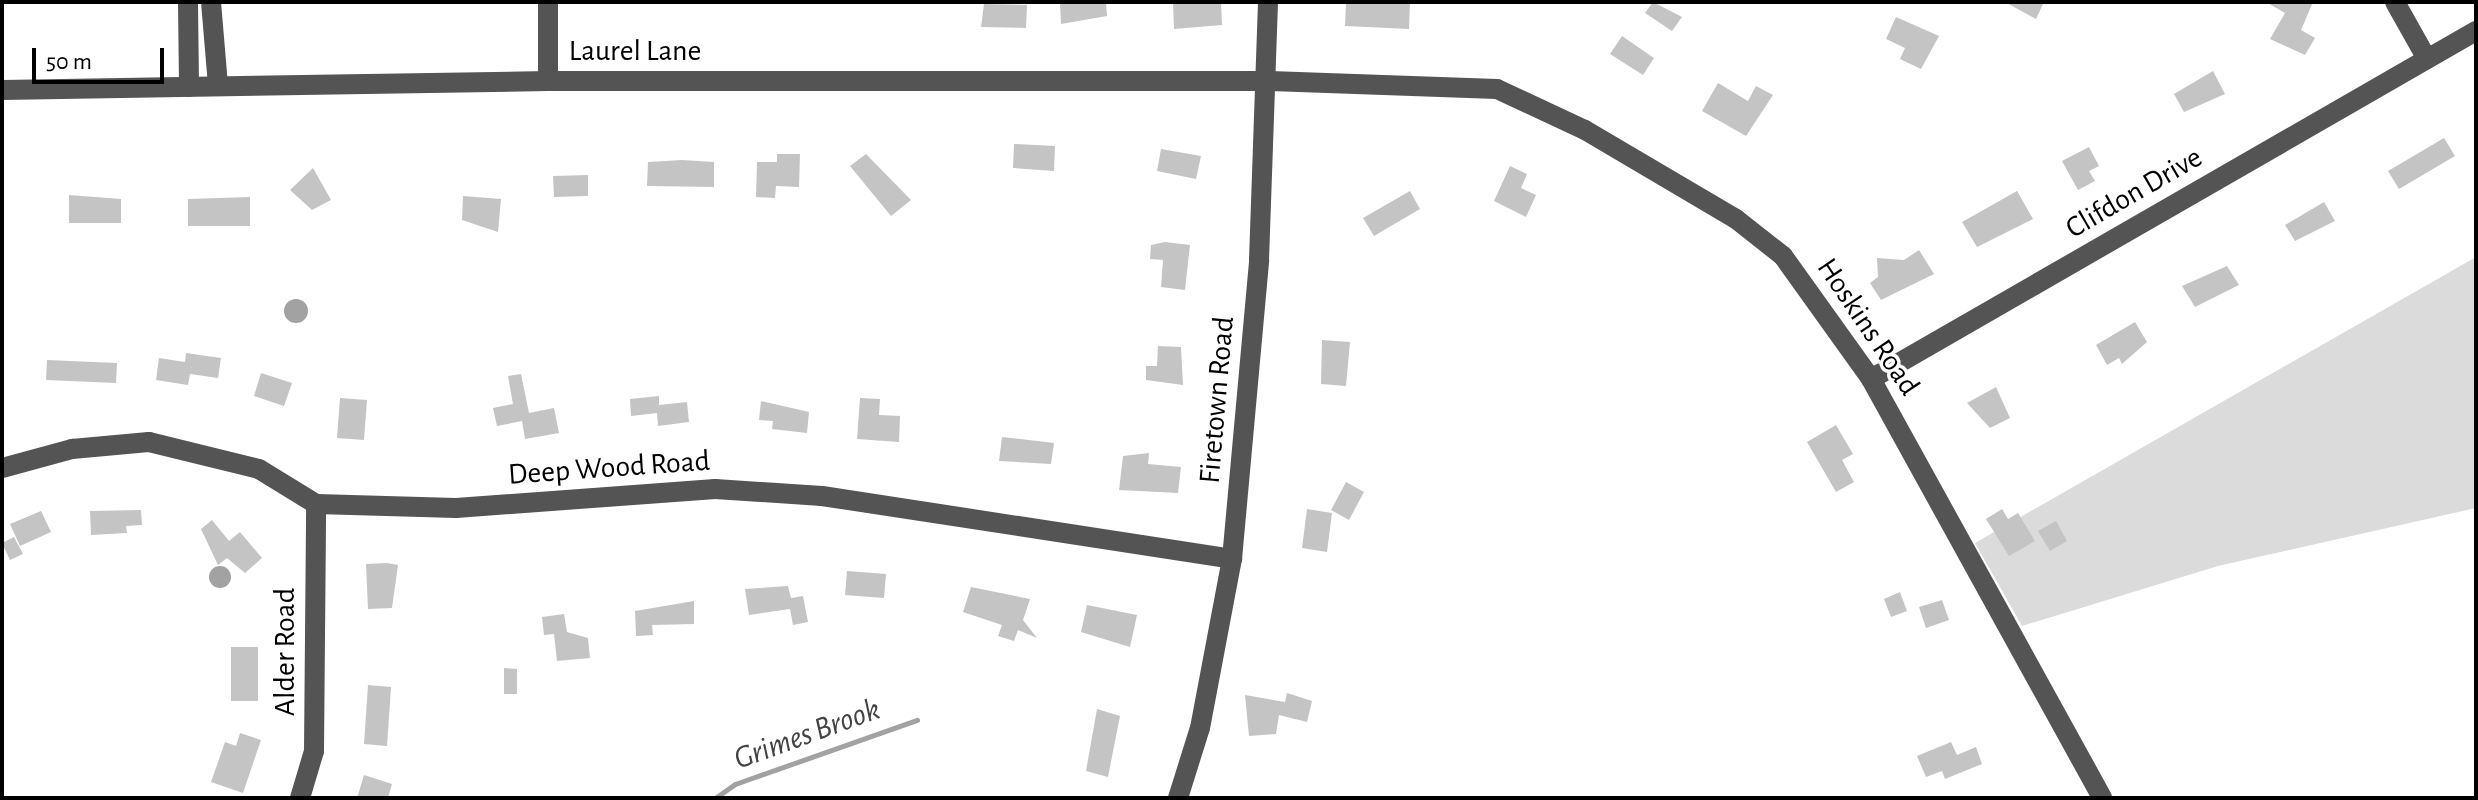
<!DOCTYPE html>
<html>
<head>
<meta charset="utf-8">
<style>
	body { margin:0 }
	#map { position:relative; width:2478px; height:800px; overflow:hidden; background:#fff; font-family:"Alegreya Sans",sans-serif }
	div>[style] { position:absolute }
	.green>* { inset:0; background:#dbdbdb }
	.water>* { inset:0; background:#a2a2a2 }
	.round { border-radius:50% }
	.stream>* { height:5px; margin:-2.5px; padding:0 2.5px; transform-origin:2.5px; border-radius:2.5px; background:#a2a2a2 }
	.building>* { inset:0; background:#c4c4c4 }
	.minor>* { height:20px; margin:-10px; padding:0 10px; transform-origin:10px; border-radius:10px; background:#545454 }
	span { translate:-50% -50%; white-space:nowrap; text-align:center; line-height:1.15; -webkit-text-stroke:7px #fff; paint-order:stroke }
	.street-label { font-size:30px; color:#000 }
	.water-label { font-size:32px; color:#434343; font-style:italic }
	.frame { position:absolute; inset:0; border:4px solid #000; pointer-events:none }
	.scale { position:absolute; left:32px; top:48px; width:132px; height:36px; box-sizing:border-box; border:4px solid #000; border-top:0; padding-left:10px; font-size:24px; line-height:28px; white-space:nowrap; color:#000; -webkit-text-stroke:6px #fff; paint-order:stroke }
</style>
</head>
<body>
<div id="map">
	<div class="green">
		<div style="clip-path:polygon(2476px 257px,2476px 508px,2218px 566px,2022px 626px,1975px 543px)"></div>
	</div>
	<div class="water">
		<div class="round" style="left:284px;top:299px;width:24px;height:24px"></div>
		<div class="round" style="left:209px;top:566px;width:22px;height:22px"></div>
	</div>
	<div class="stream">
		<div style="left:715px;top:798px;width:24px;rotate:-35deg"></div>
		<div style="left:735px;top:784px;width:193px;rotate:-19.4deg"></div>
	</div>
	<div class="building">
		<div style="clip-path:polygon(1060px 2px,1106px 2px,1107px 16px,1061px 24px)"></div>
		<div style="clip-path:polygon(1173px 2px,1221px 2px,1222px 25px,1174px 29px)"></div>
		<div style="clip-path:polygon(1346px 2px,1410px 2px,1409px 29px,1345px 26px)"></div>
		<div style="clip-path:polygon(1653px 2px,1682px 17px,1672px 31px,1645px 13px)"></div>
		<div style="clip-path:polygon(2005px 2px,2044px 2px,2036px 19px)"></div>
		<div style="clip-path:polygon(2266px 2px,2313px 2px,2301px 30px,2315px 38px,2305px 55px,2270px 39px,2285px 13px)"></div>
		<div style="clip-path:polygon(984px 4px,1027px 5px,1026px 28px,981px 27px)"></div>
		<div style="clip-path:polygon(1896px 17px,1939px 36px,1921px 69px,1900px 59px,1905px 48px,1886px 39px)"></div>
		<div style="clip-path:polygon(1622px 36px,1654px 58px,1643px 75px,1610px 54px)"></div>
		<div style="clip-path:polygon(2213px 71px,2225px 94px,2184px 112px,2174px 94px)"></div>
		<div style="clip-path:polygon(1718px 83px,1748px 101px,1756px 86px,1773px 95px,1746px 136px,1702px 111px)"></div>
		<div style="clip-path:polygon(2444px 138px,2455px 156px,2399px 189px,2388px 171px)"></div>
		<div style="clip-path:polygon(1014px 144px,1055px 146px,1054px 171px,1013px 168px)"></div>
		<div style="clip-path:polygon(2089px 147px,2099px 166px,2089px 171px,2095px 181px,2078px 190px,2062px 161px)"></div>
		<div style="clip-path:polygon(1161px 149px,1201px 156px,1196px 179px,1157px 171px)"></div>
		<div style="clip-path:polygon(777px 154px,800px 154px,799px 187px,776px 186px,775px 198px,756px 197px,757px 162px,777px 162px)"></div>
		<div style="clip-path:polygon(866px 154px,911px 200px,891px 216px,850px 166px)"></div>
		<div style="clip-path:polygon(682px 160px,714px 162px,714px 187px,647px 186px,648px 162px)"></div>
		<div style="clip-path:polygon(1510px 166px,1527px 174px,1521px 188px,1536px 195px,1526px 217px,1494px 201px)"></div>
		<div style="clip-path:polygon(313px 168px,331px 200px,312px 210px,290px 190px)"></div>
		<div style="clip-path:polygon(588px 175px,588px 196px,554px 197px,553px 176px)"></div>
		<div style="clip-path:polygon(1410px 191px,1420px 209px,1374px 236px,1363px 218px)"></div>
		<div style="clip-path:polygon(2017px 191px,2033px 219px,1977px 247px,1962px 222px)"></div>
		<div style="clip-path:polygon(69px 195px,121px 199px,121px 223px,69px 223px)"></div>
		<div style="clip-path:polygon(463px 196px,501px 199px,498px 232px,462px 220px)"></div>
		<div style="clip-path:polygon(250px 197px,250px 226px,188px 226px,188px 199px)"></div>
		<div style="clip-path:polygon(2324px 202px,2335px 221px,2295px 241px,2285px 225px)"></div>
		<div style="clip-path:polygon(1165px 242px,1190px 245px,1185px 290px,1161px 287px,1163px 260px,1150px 259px,1151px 245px)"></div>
		<div style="clip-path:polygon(1919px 250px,1934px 274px,1881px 300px,1870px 283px,1878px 277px,1877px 258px,1904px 260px)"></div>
		<div style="clip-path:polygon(2227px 266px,2239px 285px,2195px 307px,2182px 286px)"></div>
		<div style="clip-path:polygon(2135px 322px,2147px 342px,2122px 364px,2119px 358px,2107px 365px,2096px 345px)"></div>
		<div style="clip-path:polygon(1322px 340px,1350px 342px,1346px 386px,1321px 384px)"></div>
		<div style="clip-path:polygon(1158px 346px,1181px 347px,1183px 385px,1146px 380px,1146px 366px,1157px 366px)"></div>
		<div style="clip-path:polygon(186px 353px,221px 358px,218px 378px,190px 374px,188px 385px,156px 380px,159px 358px,185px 362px)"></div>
		<div style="clip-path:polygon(47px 360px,117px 363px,116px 383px,46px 380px)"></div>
		<div style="clip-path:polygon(261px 373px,292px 383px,284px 406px,254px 396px)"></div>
		<div style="clip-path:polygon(521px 374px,529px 413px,554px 408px,559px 433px,525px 439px,522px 421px,497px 426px,493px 408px,513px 404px,508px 376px)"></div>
		<div style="clip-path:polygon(1996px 387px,2010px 418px,1990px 428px,1967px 403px)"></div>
		<div style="clip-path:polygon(659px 396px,659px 405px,687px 402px,689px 422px,658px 426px,657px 413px,631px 416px,630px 399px)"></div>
		<div style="clip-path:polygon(340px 398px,367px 400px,364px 440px,337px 438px)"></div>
		<div style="clip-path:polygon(860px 398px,880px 399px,879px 415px,900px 416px,899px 442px,857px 439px)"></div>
		<div style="clip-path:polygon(761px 401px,809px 412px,807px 433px,772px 429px,773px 421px,759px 420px)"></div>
		<div style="clip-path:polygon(1836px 425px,1853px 454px,1842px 460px,1854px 482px,1836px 492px,1807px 442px)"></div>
		<div style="clip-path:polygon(1002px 437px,1054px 443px,1051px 464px,999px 461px)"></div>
		<div style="clip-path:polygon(1149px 453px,1148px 464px,1181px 467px,1178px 493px,1119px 490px,1123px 456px)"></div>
		<div style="clip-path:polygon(1346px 482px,1364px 492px,1349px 520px,1331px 510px)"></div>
		<div style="clip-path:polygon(1307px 509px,1332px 513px,1327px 552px,1302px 548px)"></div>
		<div style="clip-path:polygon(2002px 509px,2008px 519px,2018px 513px,2035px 541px,2009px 556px,1986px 519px)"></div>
		<div style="clip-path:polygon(141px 510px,142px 525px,126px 526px,127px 533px,91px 535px,90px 511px)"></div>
		<div style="clip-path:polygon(41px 511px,51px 532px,20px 546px,10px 524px)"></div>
		<div style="clip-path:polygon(212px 520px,229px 541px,240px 532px,262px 558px,245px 573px,227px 558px,218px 565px,201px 529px)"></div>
		<div style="clip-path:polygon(2056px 521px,2067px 541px,2050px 551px,2038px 531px)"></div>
		<div style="clip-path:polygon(14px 537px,23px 554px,10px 560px,2px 543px)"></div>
		<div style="clip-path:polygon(387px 563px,398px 565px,392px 608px,368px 609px,366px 564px)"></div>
		<div style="clip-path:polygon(847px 571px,886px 574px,884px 598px,845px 595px)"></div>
		<div style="clip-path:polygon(788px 586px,791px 598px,803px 596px,808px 622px,793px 625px,790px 609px,749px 615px,745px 589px)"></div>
		<div style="clip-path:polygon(971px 587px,1030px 599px,1023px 620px,1037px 638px,1018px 630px,1014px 641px,998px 636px,1002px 625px,963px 612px)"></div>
		<div style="clip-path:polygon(1900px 592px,1907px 611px,1891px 617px,1884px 599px)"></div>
		<div style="clip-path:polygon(1942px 600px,1949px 620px,1926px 628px,1919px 607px)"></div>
		<div style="clip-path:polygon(694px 601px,694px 624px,652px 625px,653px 635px,636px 636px,635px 611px)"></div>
		<div style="clip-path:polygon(1087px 605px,1137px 615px,1130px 647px,1081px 632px)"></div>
		<div style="clip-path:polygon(564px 614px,567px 632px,588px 638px,590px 658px,557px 661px,554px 634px,544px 635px,542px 617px)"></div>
		<div style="clip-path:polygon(231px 647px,258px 647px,258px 701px,231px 701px)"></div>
		<div style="clip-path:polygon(504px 668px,517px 669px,517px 694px,504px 694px)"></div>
		<div style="clip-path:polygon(368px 685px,391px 687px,387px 746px,364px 744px)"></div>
		<div style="clip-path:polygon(1287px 693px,1312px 701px,1307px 722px,1279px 715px,1276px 734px,1249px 736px,1245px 695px,1285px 702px)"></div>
		<div style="clip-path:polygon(1097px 709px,1120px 716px,1108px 777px,1086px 771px)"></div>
		<div style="clip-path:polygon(240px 733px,261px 740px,243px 793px,211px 782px,225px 742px,236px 746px)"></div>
		<div style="clip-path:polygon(1951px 742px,1957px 755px,1976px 747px,1982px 764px,1945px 779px,1942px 771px,1926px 777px,1917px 756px)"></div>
		<div style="clip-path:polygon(364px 775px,392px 784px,388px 798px,357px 798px)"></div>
	</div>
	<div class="minor">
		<div style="left:188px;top:2px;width:85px;rotate:89.3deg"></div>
		<div style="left:211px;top:2px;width:84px;rotate:85.2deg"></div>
		<div style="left:2395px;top:2px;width:65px;rotate:60.7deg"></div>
		<div style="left:548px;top:81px;width:79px;rotate:-90deg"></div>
		<div style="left:2px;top:90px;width:546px;rotate:-0.94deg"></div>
		<div style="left:548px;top:81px;width:720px"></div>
		<div style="left:1268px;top:81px;width:229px;rotate:2deg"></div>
		<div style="left:1497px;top:89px;width:97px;rotate:25deg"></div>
		<div style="left:1585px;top:130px;width:175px;rotate:30.5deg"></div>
		<div style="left:1736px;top:219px;width:60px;rotate:38.2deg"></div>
		<div style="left:1783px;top:256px;width:151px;rotate:54.4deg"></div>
		<div style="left:1871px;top:379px;width:478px;rotate:61.1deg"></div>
		<div style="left:1871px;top:379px;width:698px;rotate:-29.91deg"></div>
		<div style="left:2px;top:468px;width:73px;rotate:-15.2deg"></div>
		<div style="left:72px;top:449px;width:77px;rotate:-5.2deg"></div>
		<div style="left:149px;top:442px;width:113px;rotate:13.8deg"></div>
		<div style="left:259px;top:469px;width:67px;rotate:31.6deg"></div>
		<div style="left:316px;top:504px;width:140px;rotate:1.6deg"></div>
		<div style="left:456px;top:508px;width:260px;rotate:-4.2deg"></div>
		<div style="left:715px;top:489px;width:107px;rotate:3.7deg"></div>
		<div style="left:822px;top:496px;width:415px;rotate:8.7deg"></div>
		<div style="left:300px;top:798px;width:49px;rotate:-73.4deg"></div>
		<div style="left:314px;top:751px;width:247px;rotate:-89.5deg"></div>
		<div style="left:1178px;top:798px;width:73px;rotate:-72.6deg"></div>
		<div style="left:1200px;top:728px;width:172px;rotate:-79.3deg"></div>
		<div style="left:1232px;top:559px;width:300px;rotate:-84.8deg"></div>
		<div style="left:1259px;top:260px;width:258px;rotate:-88deg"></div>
	</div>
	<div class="street-label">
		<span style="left:635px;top:51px">Laurel Lane</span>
		<span style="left:2134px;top:193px;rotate:-30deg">Clifdon Drive</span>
		<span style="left:1868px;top:327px;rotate:56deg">Hoskins Road</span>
		<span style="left:1217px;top:400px;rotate:-85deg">Firetown Road</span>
		<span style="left:609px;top:468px;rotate:-4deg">Deep Wood Road</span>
		<span style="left:285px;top:652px;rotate:-90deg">Alder Road</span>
	</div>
	<div class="water-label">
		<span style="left:807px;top:734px;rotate:-20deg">Grimes Brook</span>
	</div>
	<div class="frame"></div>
	<div class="scale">50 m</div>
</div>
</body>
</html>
